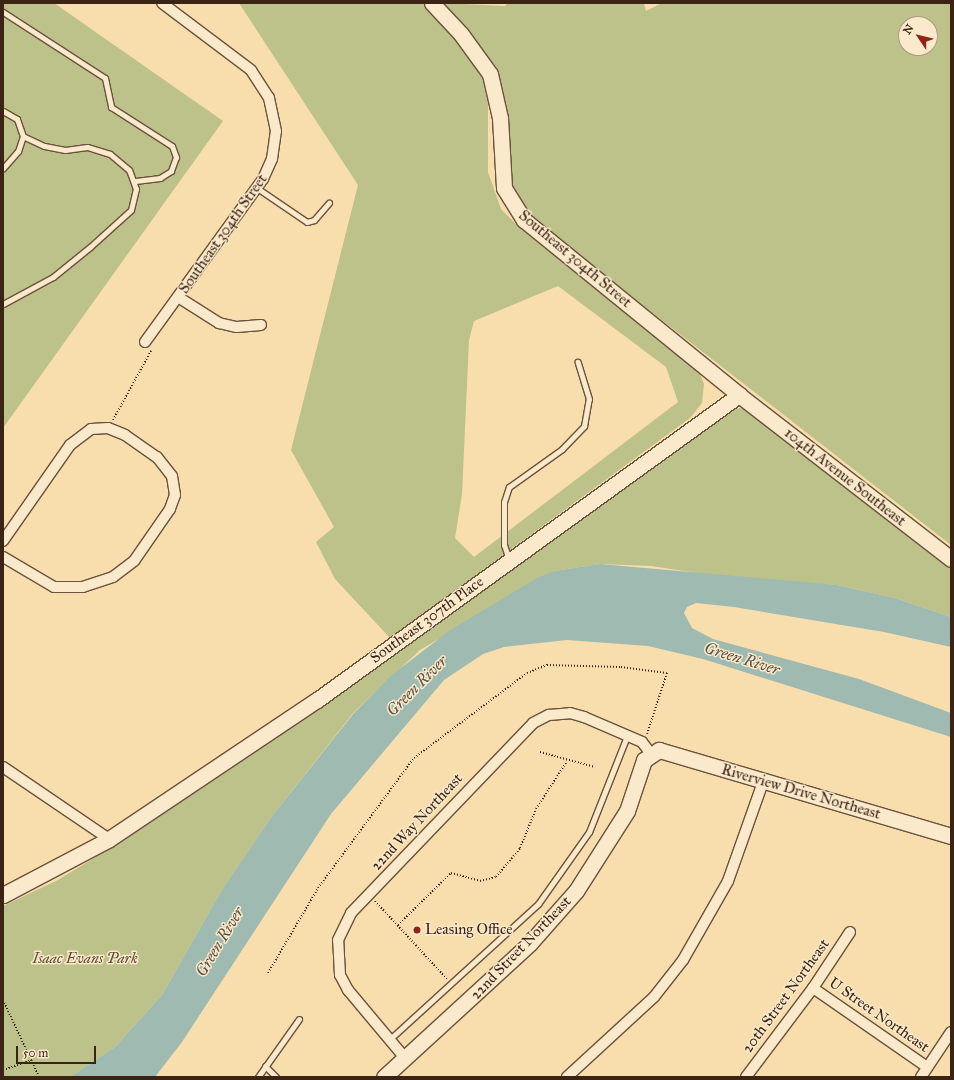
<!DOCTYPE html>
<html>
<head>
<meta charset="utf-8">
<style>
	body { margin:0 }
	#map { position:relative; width:954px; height:1080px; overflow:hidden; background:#f8ddad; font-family:"IM FELL Great Primer",serif }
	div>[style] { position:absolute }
	.green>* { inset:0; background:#bdc18a }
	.water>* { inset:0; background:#9fbab1 }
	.path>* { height:2px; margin-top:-1px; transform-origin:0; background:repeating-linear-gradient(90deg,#3b2316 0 1px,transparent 0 3px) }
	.roads { filter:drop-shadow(1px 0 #6a523c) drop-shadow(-1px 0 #6a523c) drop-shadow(0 1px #6a523c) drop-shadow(0 -1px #6a523c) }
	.lane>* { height:5px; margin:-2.5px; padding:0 2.5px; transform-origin:2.5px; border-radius:2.5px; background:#fae9ca }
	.street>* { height:10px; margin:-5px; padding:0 5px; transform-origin:5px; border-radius:5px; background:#fae9ca }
	.secondary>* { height:15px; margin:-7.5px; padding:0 7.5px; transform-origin:7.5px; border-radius:7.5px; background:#fae9ca }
	.dots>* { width:11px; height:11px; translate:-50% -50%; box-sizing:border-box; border:2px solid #fae9ca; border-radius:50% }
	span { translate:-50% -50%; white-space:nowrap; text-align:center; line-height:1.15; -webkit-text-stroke:3px #fae9ca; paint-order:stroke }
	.street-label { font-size:15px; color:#3b2316 }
	.poi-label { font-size:15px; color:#3b2316 }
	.left { translate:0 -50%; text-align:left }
	.park-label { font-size:15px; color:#5c4a33; font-style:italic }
	.water-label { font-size:16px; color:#595044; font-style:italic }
	.frame { position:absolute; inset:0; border:4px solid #3b2316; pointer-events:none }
	.north { position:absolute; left:898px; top:16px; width:40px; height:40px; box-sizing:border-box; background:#fae9ca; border:1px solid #ae9a82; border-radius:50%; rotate:305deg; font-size:11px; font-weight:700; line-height:16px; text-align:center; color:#3b2316 }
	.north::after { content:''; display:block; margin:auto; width:14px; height:18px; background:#8f2418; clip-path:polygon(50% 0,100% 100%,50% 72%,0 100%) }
	.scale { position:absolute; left:16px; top:1046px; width:80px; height:18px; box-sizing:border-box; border:2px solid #3b2316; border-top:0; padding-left:5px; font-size:12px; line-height:14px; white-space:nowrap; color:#3b2316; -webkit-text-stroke:3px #fae9ca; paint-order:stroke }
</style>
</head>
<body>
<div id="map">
	<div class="green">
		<div style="clip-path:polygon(3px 3px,54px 3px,223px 121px,3px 428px)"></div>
		<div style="clip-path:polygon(evenodd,239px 3px,427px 3px,461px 41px,483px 80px,488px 100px,488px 172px,501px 209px,521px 229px,697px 367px,704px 384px,702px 403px,690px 418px,390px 638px,335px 579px,316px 542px,334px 527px,291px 450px,358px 185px,239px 3px,558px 286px,666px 367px,678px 402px,474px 557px,455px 538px,462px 494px,469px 340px,474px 321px,558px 286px)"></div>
		<div style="clip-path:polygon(evenodd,443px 3px,505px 6px,508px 3px,644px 3px,646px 11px,662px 3px,951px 3px,951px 545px,524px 213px,511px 189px,507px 114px,496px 72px,482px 48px,443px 3px,906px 24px,930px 24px,930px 48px,906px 48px,906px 24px)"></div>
		<div style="clip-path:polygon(741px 408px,751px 412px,951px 570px,951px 617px,895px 598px,837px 585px,737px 579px,651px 566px,600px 564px,554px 571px,420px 650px,354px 712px,272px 816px,223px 888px,162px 995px,115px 1047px,70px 1077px,3px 1077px,3px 906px,56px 881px,96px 857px,732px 409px)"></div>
	</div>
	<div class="water">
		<div style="clip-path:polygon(600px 564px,837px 585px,895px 598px,951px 617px,951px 647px,884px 632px,734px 607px,696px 603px,687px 607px,684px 613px,692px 628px,713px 639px,859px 679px,951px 713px,951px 737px,703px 659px,648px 646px,567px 640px,504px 647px,483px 654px,444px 680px,331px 814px,182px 1042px,155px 1077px,70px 1077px,115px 1047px,162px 995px,223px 888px,272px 816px,354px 713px,393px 674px,449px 631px,537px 578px,554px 571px)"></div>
	</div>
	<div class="path">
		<div style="left:113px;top:420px;width:79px;rotate:-61.2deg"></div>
		<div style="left:540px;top:752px;width:57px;rotate:15.3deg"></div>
		<div style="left:375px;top:901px;width:106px;rotate:47.3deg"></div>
		<div style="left:398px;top:925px;width:74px;rotate:-44.5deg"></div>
		<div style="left:451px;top:873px;width:30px;rotate:15deg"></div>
		<div style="left:480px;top:881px;width:16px;rotate:-14deg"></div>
		<div style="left:496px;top:877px;width:38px;rotate:-50deg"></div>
		<div style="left:520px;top:848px;width:42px;rotate:-67.7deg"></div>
		<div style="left:536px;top:809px;width:57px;rotate:-57.1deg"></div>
		<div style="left:268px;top:973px;width:99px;rotate:-59.5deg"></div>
		<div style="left:318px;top:888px;width:162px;rotate:-53.6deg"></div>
		<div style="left:414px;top:758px;width:141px;rotate:-37deg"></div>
		<div style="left:527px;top:673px;width:22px;rotate:-22deg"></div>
		<div style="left:547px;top:665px;width:74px;rotate:1.5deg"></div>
		<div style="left:621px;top:667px;width:46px;rotate:7.4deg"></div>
		<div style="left:667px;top:673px;width:64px;rotate:108.2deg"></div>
		<div style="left:3px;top:1000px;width:85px;rotate:64.9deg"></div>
		<div style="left:3px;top:1070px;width:31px;rotate:-19deg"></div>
	</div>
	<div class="roads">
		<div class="lane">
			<div style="left:3px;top:12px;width:121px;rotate:32.9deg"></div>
			<div style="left:105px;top:78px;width:30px;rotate:78deg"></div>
			<div style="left:111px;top:107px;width:72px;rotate:32.6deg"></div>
			<div style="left:172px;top:146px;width:12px;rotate:70deg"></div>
			<div style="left:176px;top:157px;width:15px;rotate:110deg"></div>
			<div style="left:171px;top:171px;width:13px;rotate:148deg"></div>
			<div style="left:160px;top:178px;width:25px;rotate:173deg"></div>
			<div style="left:3px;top:111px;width:16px;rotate:30deg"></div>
			<div style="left:17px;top:119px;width:18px;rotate:71deg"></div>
			<div style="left:23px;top:136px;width:16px;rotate:108deg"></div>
			<div style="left:18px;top:151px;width:23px;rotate:131deg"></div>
			<div style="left:257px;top:188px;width:60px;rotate:34.2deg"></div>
			<div style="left:307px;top:222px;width:7px;rotate:-16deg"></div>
			<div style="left:314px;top:220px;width:23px;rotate:-49deg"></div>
			<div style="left:3px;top:304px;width:57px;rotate:-28.4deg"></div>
			<div style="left:53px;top:277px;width:48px;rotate:-39deg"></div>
			<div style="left:90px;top:247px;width:55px;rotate:-42.1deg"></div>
			<div style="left:131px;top:210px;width:22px;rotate:-77deg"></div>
			<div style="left:136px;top:189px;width:20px;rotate:-110deg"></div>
			<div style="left:129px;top:170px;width:25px;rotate:-140deg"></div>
			<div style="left:110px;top:154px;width:24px;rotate:-163deg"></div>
			<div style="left:87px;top:147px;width:22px;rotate:172deg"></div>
			<div style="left:65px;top:150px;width:21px;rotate:-169deg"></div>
			<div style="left:44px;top:146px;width:23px;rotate:-155deg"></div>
			<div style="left:509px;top:560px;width:16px;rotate:-108deg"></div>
			<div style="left:504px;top:545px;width:43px;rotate:-90deg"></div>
			<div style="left:504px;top:502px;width:16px;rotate:-72deg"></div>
			<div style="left:509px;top:487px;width:65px;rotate:-35.6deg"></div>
			<div style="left:562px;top:449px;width:32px;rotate:-46deg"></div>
			<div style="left:584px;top:426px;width:27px;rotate:-80deg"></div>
			<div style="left:589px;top:399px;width:39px;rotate:-107deg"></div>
			<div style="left:389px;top:1040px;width:202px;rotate:-42.4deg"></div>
			<div style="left:538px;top:904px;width:88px;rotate:-54.7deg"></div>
			<div style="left:589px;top:832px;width:103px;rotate:-68.4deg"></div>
			<div style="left:265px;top:1066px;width:16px;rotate:45deg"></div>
			<div style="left:258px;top:1077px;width:71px;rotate:-54.7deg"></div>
		</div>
		<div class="street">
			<div style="left:178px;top:297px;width:49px;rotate:32.4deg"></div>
			<div style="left:219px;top:323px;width:18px;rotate:13deg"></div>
			<div style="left:237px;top:327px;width:24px;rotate:-5deg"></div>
			<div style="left:145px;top:342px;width:201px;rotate:-54.1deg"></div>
			<div style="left:263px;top:179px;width:22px;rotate:-66deg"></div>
			<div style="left:272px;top:159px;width:28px;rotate:-82deg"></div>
			<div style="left:276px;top:131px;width:34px;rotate:-102deg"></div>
			<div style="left:269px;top:98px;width:33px;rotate:-123deg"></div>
			<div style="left:251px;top:70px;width:111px;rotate:-143deg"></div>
			<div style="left:3px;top:541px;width:117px;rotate:-55.1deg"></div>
			<div style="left:70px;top:445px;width:26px;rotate:-37deg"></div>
			<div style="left:91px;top:429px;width:17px;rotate:-3deg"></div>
			<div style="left:108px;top:428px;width:18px;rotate:22deg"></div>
			<div style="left:125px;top:435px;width:39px;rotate:35deg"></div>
			<div style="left:157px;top:457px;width:24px;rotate:52deg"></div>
			<div style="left:172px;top:476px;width:19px;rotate:81deg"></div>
			<div style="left:175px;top:495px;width:15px;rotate:110deg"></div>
			<div style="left:170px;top:509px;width:63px;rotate:124.7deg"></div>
			<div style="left:134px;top:561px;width:26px;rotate:143deg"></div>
			<div style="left:113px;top:577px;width:32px;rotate:162deg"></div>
			<div style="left:83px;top:587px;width:29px;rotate:180deg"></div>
			<div style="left:54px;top:587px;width:59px;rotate:-149.5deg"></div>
			<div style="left:3px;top:767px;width:128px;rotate:34.2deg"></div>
			<div style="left:813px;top:988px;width:139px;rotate:34.7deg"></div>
			<div style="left:405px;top:1058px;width:89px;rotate:-130deg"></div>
			<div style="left:348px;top:990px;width:17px;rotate:-118deg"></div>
			<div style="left:340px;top:975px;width:35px;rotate:-93deg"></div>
			<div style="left:338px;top:940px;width:30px;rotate:-64deg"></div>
			<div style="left:351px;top:913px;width:263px;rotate:-46.2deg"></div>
			<div style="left:533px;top:723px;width:18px;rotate:-27deg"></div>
			<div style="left:549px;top:715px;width:21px;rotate:-5deg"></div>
			<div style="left:570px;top:713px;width:15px;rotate:16deg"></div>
			<div style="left:584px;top:717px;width:63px;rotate:23.3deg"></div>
			<div style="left:642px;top:742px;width:15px;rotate:53deg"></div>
			<div style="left:567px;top:1077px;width:118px;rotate:-42.6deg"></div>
			<div style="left:654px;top:997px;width:47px;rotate:-51.9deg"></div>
			<div style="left:683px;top:960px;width:91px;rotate:-60.3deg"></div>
			<div style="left:728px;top:881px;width:105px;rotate:-70.5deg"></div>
			<div style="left:746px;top:1077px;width:111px;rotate:-53deg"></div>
			<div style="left:813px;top:988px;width:67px;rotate:-56.5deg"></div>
			<div style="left:921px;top:1077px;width:54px;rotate:-56.3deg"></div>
		</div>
		<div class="secondary">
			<div style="left:432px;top:3px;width:42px;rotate:46.9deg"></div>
			<div style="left:461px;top:34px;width:49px;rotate:54.1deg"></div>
			<div style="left:490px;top:74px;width:45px;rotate:77.2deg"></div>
			<div style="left:500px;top:118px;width:70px;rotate:86.7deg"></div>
			<div style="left:504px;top:188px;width:38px;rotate:58deg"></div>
			<div style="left:524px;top:220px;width:277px;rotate:39.1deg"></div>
			<div style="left:739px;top:395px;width:268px;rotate:37.7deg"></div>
			<div style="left:3px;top:895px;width:120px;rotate:-27.8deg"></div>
			<div style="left:109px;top:839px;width:250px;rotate:-33.8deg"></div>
			<div style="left:317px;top:700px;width:521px;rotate:-35.86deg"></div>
			<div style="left:384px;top:1077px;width:198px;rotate:-42.5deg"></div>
			<div style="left:530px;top:943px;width:69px;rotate:-48.5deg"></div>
			<div style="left:576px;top:891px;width:95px;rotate:-57.5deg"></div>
			<div style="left:627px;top:811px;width:54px;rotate:-71.6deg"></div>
			<div style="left:644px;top:760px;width:18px;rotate:-34deg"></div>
			<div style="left:659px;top:750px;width:304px;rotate:16.4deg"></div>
		</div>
	</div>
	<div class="dots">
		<div style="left:417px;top:930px;background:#8f2418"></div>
	</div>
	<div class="street-label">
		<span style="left:223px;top:234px;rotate:-55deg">Southeast 304th Street</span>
		<span style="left:575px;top:259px;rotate:40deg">Southeast 304th Street</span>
		<span style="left:845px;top:477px;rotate:38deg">104th Avenue Southeast</span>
		<span style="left:427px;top:620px;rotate:-36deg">Southeast 307th Place</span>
		<span style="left:801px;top:792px;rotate:16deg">Riverview Drive Northeast</span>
		<span style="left:417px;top:822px;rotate:-47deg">22nd Way Northeast</span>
		<span style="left:521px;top:948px;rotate:-46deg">22nd Street Northeast</span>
		<span style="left:786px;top:996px;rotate:-54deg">20th Street Northeast</span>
		<span style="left:879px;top:1015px;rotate:35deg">U Street Northeast</span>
	</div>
	<div class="poi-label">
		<span class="left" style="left:425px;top:930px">Leasing Office</span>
	</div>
	<div class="park-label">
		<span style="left:85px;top:959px">Isaac Evans Park</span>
	</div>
	<div class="water-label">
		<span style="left:742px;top:659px;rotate:17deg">Green River</span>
		<span style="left:417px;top:686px;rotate:-45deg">Green River</span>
		<span style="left:220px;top:942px;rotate:-59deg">Green River</span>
	</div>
	<div class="frame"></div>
	<div class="north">N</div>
	<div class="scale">50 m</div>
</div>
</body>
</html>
